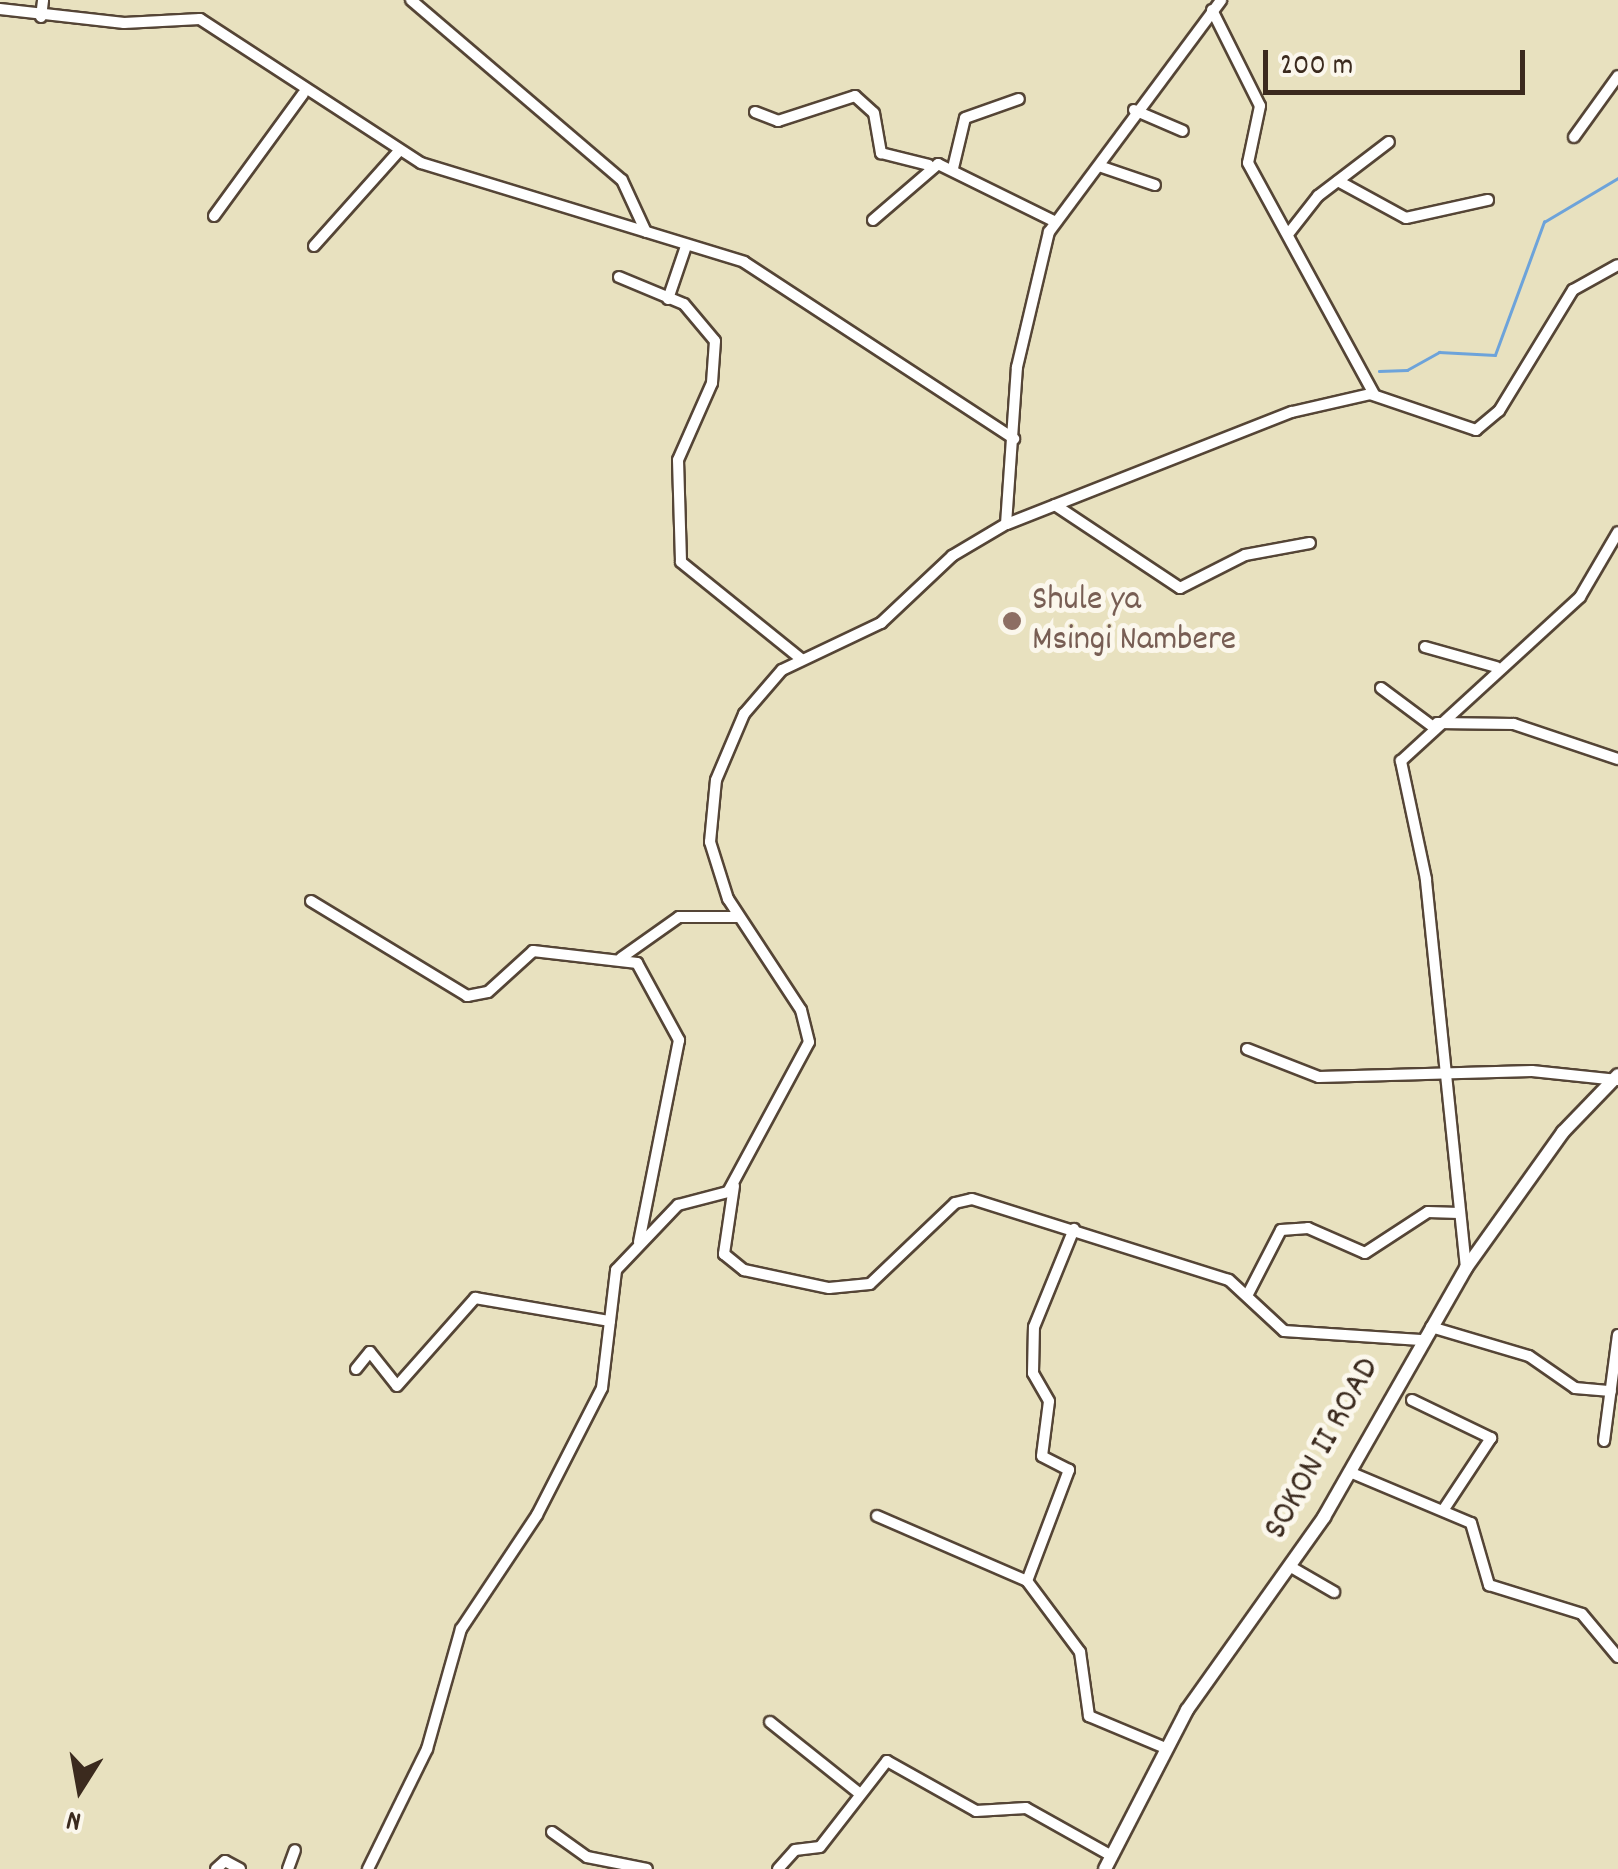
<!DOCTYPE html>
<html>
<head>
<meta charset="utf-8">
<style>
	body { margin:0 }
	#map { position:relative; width:1618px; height:1869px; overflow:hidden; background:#e8e1bf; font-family:Dekko,sans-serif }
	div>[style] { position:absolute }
	.stream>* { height:2.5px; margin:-1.25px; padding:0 1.25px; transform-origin:1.25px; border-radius:1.25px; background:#6da3da }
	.roads { filter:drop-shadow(2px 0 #554536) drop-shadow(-2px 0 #554536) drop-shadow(0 2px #554536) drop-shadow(0 -2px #554536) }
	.minor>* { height:10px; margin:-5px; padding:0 5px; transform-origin:5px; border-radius:5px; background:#fff }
	.tertiary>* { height:12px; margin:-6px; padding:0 6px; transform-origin:6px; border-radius:6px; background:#fff }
	.dots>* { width:28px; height:28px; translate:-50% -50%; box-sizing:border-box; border:5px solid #fbf7ec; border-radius:50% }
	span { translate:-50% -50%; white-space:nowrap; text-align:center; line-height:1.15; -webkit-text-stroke:10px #fbf7ec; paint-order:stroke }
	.education-label { font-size:35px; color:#785e54 }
	.left { translate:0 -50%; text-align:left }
	.street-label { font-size:35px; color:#3b2a1e }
	.north { position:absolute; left:30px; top:1739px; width:100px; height:100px; -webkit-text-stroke:8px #fbf7ec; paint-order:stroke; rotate:191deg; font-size:28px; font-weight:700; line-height:40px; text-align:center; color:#3b2a1e }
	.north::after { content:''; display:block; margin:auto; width:35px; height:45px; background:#3b2a1e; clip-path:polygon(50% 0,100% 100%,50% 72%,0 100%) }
	.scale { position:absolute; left:1263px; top:50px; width:262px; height:45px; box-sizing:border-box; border:5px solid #3b2a1e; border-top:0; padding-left:12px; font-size:30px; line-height:35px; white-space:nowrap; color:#3b2a1e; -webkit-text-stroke:8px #fbf7ec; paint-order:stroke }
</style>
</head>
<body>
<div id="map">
	<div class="stream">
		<div style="left:1379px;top:371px;width:28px;rotate:-2deg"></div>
		<div style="left:1407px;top:370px;width:37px;rotate:-29deg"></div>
		<div style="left:1439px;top:352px;width:56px;rotate:3.1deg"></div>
		<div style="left:1495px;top:355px;width:142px;rotate:-69.8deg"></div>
		<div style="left:1544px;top:222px;width:86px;rotate:-30.7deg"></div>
	</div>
	<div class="roads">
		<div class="minor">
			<div style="left:411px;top:0;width:277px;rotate:40.5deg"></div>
			<div style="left:622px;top:180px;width:57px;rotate:65.2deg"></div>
			<div style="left:0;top:9px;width:125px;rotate:6.4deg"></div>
			<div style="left:124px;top:23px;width:76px;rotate:-3deg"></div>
			<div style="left:200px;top:19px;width:264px;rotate:33.1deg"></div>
			<div style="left:421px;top:163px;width:338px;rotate:17deg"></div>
			<div style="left:744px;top:262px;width:323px;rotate:33.2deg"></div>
			<div style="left:1212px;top:10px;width:107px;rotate:63.4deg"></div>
			<div style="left:1260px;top:106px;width:58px;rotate:101.9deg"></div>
			<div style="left:1248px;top:163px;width:263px;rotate:61.4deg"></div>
			<div style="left:41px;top:17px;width:17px;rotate:-83deg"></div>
			<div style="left:1134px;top:110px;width:53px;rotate:23.2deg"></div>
			<div style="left:755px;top:112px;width:25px;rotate:21deg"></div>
			<div style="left:778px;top:121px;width:81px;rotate:-18deg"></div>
			<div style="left:855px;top:96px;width:25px;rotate:42deg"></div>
			<div style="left:874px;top:113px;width:41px;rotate:80.1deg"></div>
			<div style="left:881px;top:153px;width:49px;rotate:14deg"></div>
			<div style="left:1574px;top:137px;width:75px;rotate:-54.2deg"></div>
			<div style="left:1099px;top:166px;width:59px;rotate:18.7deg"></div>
			<div style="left:953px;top:168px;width:51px;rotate:-76.5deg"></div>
			<div style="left:965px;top:118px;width:57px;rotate:-19.4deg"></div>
			<div style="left:1338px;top:181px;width:77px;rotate:28.6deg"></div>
			<div style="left:1406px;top:218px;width:84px;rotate:-12.4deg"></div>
			<div style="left:214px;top:216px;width:151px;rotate:-53.9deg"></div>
			<div style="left:873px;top:220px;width:86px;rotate:-40.7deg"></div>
			<div style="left:938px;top:164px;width:129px;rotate:26.2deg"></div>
			<div style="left:1289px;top:233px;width:47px;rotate:-51.9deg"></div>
			<div style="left:1318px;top:196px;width:89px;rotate:-37.3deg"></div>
			<div style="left:314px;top:246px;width:127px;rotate:-48.2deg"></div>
			<div style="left:619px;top:277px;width:70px;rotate:22.6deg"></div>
			<div style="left:684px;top:304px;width:48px;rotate:50deg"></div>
			<div style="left:715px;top:341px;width:42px;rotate:94.1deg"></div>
			<div style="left:712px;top:383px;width:84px;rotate:113.8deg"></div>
			<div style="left:678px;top:460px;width:102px;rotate:88.3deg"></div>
			<div style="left:681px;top:562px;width:154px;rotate:38.9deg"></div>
			<div style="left:668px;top:299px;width:56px;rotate:-71.2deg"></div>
			<div style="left:1055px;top:505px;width:150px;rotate:33.6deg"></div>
			<div style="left:1180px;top:588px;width:73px;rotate:-26.9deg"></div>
			<div style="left:1245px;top:555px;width:66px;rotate:-10.5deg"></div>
			<div style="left:1007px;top:524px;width:306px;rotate:-21.5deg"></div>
			<div style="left:1292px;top:412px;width:80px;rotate:-13deg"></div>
			<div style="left:1370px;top:394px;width:112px;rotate:18.8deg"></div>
			<div style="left:1476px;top:430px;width:30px;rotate:-40deg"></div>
			<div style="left:1499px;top:411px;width:142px;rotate:-58.6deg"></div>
			<div style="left:1573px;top:290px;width:51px;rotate:-29.1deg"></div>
			<div style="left:1425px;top:647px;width:74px;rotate:15.7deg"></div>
			<div style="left:1381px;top:688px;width:64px;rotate:36.7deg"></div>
			<div style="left:1437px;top:723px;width:77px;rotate:0.7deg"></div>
			<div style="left:1514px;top:724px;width:110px;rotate:18.6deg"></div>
			<div style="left:311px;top:901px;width:183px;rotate:31.3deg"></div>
			<div style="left:467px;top:996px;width:21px;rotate:-11deg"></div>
			<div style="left:488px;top:992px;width:61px;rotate:-42.3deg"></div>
			<div style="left:533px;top:951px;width:105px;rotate:6.6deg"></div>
			<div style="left:637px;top:963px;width:88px;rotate:61.4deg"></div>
			<div style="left:679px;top:1040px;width:206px;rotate:101.2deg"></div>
			<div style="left:621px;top:958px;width:71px;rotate:-35.3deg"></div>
			<div style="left:679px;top:917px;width:60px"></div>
			<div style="left:1247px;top:1049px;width:77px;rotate:21.3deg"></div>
			<div style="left:1319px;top:1077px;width:213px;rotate:-1.6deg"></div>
			<div style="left:1532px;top:1071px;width:86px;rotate:6deg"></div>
			<div style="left:734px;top:1186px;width:69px;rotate:98.4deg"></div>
			<div style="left:724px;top:1254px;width:26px;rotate:39deg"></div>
			<div style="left:744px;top:1270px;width:87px;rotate:12deg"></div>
			<div style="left:829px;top:1288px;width:41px;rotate:-5.6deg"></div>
			<div style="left:870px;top:1284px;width:117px;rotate:-43.6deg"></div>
			<div style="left:955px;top:1203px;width:17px;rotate:-13deg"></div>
			<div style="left:972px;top:1199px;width:269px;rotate:17.5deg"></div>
			<div style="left:1229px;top:1280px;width:75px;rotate:42.8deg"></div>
			<div style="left:1284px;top:1331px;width:137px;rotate:3.8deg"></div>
			<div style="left:1466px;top:1268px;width:391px;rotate:-95.9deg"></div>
			<div style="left:1426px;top:879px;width:121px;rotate:-102deg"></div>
			<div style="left:1401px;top:761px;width:243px;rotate:-42.5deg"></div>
			<div style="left:1580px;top:597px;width:75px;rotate:-59.7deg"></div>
			<div style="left:1248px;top:1294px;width:72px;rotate:-62.7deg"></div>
			<div style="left:1281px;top:1230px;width:27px;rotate:-4deg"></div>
			<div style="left:1308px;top:1228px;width:62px;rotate:23.7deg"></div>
			<div style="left:1365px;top:1253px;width:75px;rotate:-33.1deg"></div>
			<div style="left:1428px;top:1212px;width:31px;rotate:2deg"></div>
			<div style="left:1431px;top:1327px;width:102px;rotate:16.5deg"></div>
			<div style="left:1529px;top:1356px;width:56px;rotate:34.8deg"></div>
			<div style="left:1575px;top:1388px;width:36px;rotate:5deg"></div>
			<div style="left:356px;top:1369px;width:22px;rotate:-51deg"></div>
			<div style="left:370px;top:1352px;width:43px;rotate:51.5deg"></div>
			<div style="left:397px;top:1386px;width:118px;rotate:-48.4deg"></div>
			<div style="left:475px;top:1298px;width:137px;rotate:9.7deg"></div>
			<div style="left:1412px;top:1400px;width:88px;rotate:25.7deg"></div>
			<div style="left:1491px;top:1438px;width:85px;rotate:123.5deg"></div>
			<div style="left:1604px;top:1441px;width:107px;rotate:-82.5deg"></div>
			<div style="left:1352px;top:1473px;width:129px;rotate:22.8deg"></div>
			<div style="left:1471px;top:1523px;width:65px;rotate:73.8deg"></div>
			<div style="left:1489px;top:1585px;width:97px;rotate:17.3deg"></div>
			<div style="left:1582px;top:1614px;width:56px;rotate:50.1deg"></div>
			<div style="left:877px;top:1516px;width:163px;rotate:23.4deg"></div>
			<div style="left:1027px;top:1581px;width:89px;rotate:53.3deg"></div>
			<div style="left:1080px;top:1652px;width:65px;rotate:82deg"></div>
			<div style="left:1089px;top:1716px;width:82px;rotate:22.8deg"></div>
			<div style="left:1291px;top:1567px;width:50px;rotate:30.2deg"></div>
			<div style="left:1027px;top:1581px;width:119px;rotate:-69.3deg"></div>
			<div style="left:1069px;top:1470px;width:30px;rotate:-153deg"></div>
			<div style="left:1042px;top:1456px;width:55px;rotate:-82.7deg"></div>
			<div style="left:1049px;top:1401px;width:32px;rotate:-120deg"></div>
			<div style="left:1033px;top:1373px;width:46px;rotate:-88.8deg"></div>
			<div style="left:1034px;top:1327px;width:106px;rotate:-67.8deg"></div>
			<div style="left:770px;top:1722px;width:114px;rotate:38.6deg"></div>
			<div style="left:552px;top:1832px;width:43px;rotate:35.5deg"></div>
			<div style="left:587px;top:1857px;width:61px;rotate:11.3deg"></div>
			<div style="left:216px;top:1869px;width:12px;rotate:-42deg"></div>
			<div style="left:225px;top:1861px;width:17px;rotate:28deg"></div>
			<div style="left:288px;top:1869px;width:20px;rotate:-70deg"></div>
			<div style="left:368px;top:1869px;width:134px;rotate:-63.8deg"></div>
			<div style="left:427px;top:1749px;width:125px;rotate:-74.2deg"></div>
			<div style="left:461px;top:1629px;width:137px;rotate:-56.3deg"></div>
			<div style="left:537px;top:1515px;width:143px;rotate:-62.9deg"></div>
			<div style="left:602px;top:1388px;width:119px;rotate:-83.2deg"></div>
			<div style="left:616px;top:1270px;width:90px;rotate:-46.4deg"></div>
			<div style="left:678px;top:1205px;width:52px;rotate:-14.6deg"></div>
			<div style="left:728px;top:1192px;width:170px;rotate:-61.6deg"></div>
			<div style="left:809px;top:1042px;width:33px;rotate:-104deg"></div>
			<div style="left:801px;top:1010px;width:133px;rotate:-123.3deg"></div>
			<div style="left:728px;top:899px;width:60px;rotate:-107.5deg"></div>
			<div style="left:710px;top:842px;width:62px;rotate:-84.5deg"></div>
			<div style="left:716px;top:780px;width:72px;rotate:-67deg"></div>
			<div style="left:744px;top:714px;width:58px;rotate:-49.2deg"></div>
			<div style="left:782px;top:670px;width:110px;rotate:-25.4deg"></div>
			<div style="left:881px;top:623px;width:98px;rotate:-43.3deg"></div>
			<div style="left:952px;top:556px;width:63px;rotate:-30.7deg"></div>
			<div style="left:1006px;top:524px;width:157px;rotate:-86deg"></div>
			<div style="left:1017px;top:367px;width:139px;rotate:-76.7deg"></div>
			<div style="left:1049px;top:232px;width:289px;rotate:-53.4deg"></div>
			<div style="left:778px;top:1869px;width:25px;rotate:-48deg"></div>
			<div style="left:795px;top:1850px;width:25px;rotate:-7deg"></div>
			<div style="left:820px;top:1847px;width:109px;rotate:-52.1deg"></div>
			<div style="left:887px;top:1761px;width:102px;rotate:29.3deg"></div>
			<div style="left:976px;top:1811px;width:50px;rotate:-3.4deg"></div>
			<div style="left:1026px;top:1808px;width:98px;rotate:29.2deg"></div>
		</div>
		<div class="tertiary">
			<div style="left:1105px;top:1869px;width:179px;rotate:-62.7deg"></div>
			<div style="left:1187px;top:1710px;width:237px;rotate:-54.6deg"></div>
			<div style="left:1324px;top:1517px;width:287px;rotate:-60.3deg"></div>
			<div style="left:1466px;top:1268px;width:167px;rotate:-54.5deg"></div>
			<div style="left:1563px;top:1132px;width:79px;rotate:-46deg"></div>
		</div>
	</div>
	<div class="dots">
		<div style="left:1012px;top:621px;background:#8d6e63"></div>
	</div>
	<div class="education-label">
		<span class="left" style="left:1032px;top:621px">Shule ya<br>Msingi Nambere</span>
	</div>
	<div class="street-label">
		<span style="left:1323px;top:1449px;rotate:-61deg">SOKON II ROAD</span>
	</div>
	<div class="north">N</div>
	<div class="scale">200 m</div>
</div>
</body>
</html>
